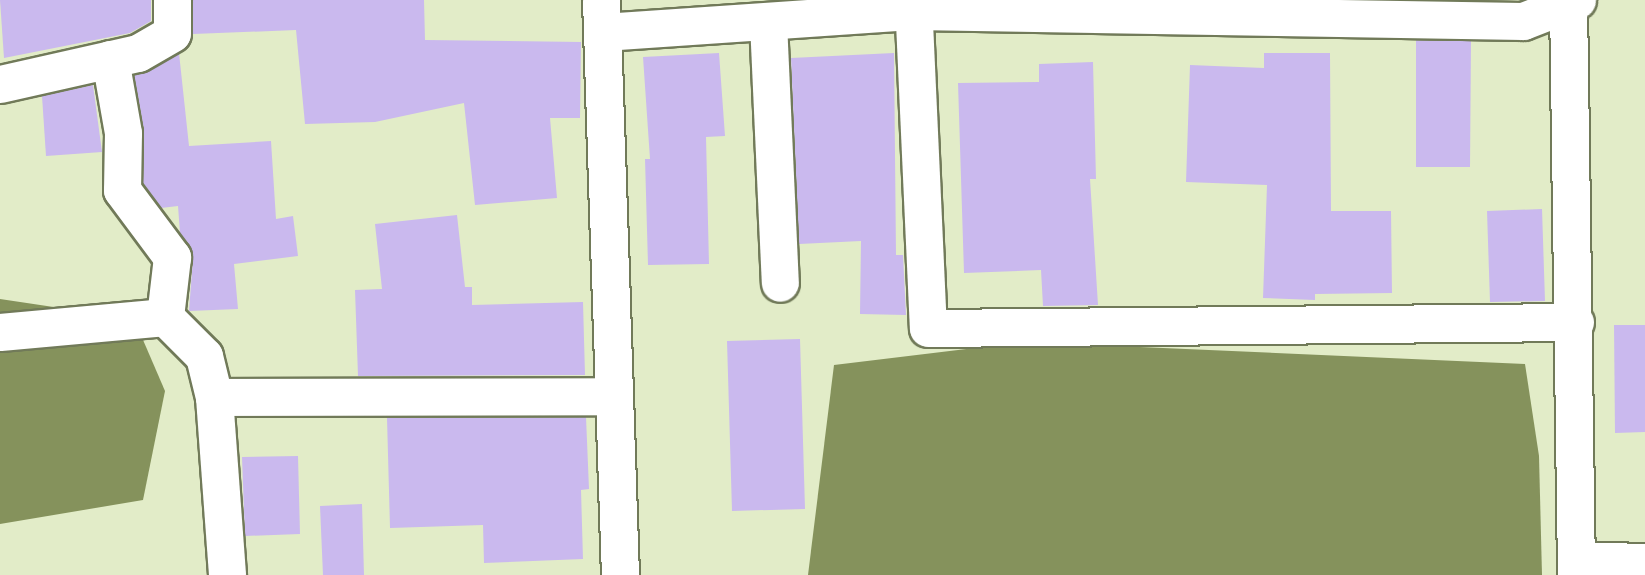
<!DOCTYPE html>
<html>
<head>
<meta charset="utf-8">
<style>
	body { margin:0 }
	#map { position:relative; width:1645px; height:575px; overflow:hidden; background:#e2ecc8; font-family:"Archivo Narrow",sans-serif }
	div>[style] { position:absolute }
	.water>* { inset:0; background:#85925c }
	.building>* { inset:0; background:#cab9ee }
	.roads { filter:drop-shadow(2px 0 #717a59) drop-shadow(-2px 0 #717a59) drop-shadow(0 2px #717a59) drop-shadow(0 -2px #717a59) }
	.minor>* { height:37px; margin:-18.5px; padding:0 18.5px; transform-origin:18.5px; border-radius:18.5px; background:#fff }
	span { translate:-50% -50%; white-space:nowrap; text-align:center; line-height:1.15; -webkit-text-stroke:5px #effad5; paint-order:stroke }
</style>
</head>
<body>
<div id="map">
	<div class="water">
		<div style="clip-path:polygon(0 299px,134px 319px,165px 391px,143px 500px,0 524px)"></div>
		<div style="clip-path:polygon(1025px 342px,1525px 364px,1539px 456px,1542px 575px,808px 575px,834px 365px)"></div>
	</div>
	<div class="building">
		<div style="clip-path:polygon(0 0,151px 0,151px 21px,130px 33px,4px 58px)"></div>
		<div style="clip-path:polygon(193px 0,424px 0,425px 40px,581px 42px,580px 118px,550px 118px,557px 198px,475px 205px,464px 103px,375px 122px,305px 124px,296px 30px,193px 34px)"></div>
		<div style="clip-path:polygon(1416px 40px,1471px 41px,1470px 167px,1416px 167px)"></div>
		<div style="clip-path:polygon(179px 53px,189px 146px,271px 141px,276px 219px,293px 216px,298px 256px,234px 264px,238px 309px,189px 311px,193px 258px,180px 233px,178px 206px,161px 208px,143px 183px,144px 130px,134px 75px)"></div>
		<div style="clip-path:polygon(719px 53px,725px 136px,706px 137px,709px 264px,648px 265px,645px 159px,650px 159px,643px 57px)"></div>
		<div style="clip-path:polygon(894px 53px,896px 255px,903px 255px,906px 315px,860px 314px,861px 241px,799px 244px,791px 58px)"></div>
		<div style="clip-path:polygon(1264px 53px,1330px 53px,1331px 211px,1391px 211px,1392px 293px,1315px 294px,1315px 300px,1263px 298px,1267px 185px,1186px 182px,1190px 65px,1264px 68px)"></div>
		<div style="clip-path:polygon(1093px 62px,1096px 179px,1090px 179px,1098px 305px,1043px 306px,1041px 270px,964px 273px,958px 83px,1039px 82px,1039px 64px)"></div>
		<div style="clip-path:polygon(93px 85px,102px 152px,46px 156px,42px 96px)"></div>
		<div style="clip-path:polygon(1542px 209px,1545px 301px,1490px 302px,1487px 211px)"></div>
		<div style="clip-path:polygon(457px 215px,465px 287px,472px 287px,472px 305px,583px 302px,585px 375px,358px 376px,355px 290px,382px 289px,375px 224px)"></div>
		<div style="clip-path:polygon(1614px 325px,1645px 325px,1645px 432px,1615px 433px)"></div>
		<div style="clip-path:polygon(800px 339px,805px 509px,732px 511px,727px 341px)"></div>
		<div style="clip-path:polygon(586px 417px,589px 489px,581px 490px,583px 559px,484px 563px,483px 525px,390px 528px,387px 418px)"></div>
		<div style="clip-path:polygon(298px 456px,300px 534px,245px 536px,242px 457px)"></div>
		<div style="clip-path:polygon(362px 504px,364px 575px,323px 575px,320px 506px)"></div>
	</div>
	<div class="roads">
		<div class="minor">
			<div style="left:601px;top:0;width:575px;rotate:88.11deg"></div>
			<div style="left:913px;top:0;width:328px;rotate:87.4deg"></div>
			<div style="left:928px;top:328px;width:647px;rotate:-0.53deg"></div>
			<div style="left:1568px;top:0;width:575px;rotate:89.2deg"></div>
			<div style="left:768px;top:22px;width:261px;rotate:87.4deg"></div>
			<div style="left:603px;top:32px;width:312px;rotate:-3.9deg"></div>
			<div style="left:914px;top:11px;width:609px;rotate:0.94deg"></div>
			<div style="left:1523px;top:21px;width:58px;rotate:-21.3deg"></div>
			<div style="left:110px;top:59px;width:75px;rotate:80deg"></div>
			<div style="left:123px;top:133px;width:57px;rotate:91deg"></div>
			<div style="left:122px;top:190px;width:84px;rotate:53.3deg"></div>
			<div style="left:172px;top:257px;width:60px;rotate:96.7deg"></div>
			<div style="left:0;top:84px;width:141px;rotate:-12.7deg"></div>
			<div style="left:138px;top:53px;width:39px;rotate:-30deg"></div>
			<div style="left:172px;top:33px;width:33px;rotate:-90deg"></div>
			<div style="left:0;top:332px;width:166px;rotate:-5.2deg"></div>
			<div style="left:165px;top:317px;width:55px;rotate:45deg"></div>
			<div style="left:204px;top:356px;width:42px;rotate:76.3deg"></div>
			<div style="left:214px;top:397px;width:397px;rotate:-0.1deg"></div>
			<div style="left:214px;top:397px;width:178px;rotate:85.8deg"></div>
			<div style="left:1576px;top:560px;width:69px;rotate:1.7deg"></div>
		</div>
	</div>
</div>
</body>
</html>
